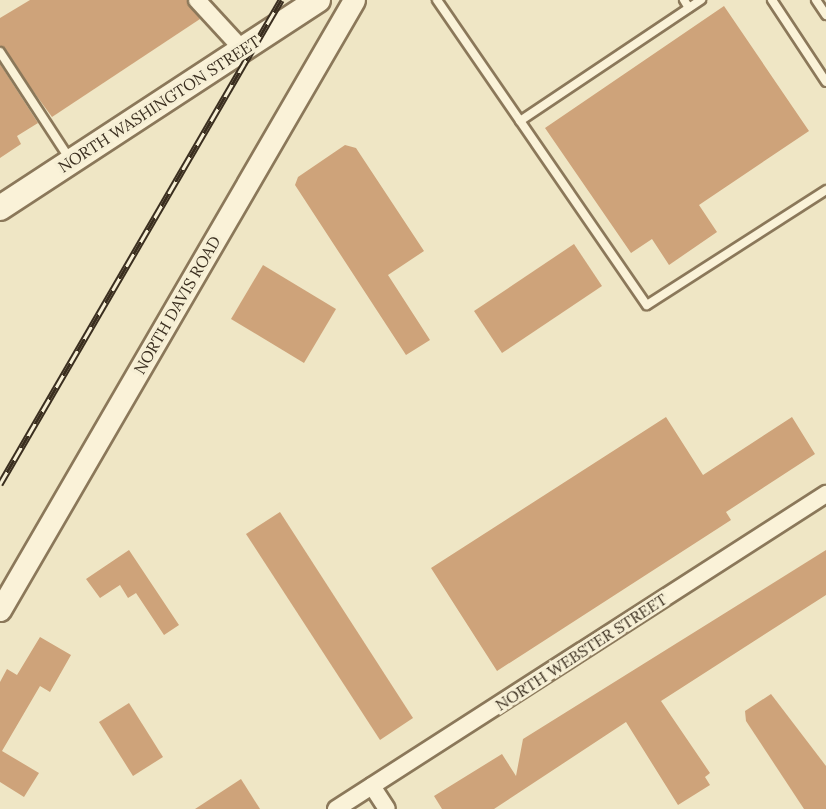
<!DOCTYPE html>
<html>
<head>
<meta charset="utf-8">
<style>
	body { margin:0 }
	#map { position:relative; width:826px; height:809px; overflow:hidden; background:#efe6c5; font-family:Lora,serif }
	div>[style] { position:absolute }
	.building>* { inset:0; background:#cea37a }
	.roads { filter:drop-shadow(2px 0 #8b785a) drop-shadow(-2px 0 #8b785a) drop-shadow(0 2px #8b785a) drop-shadow(0 -2px #8b785a) }
	.service>* { height:8px; margin:-4px; padding:0 4px; transform-origin:4px; border-radius:4px; background:#faf2d8 }
	.minor>* { height:16px; margin:-8px; padding:0 8px; transform-origin:8px; border-radius:8px; background:#faf2d8 }
	.tertiary>* { height:21px; margin:-10.5px; padding:0 10.5px; transform-origin:10.5px; border-radius:10.5px; background:#faf2d8 }
	.secondary>* { height:24px; margin:-12px; padding:0 12px; transform-origin:12px; border-radius:12px; background:#faf2d8 }
	.rail>* { height:7px; margin-top:-3.5px; transform-origin:0; background:repeating-linear-gradient(90deg,#f6efd5 0 14px,#3a2e1f 0 28px); box-sizing:border-box; border-block:2px solid #3a2e1f }
	span { translate:-50% -50%; white-space:nowrap; text-align:center; line-height:1.15; -webkit-text-stroke:6px #f6efd5; paint-order:stroke }
	.street-label { font-size:16px; color:#3a2e1f }
</style>
</head>
<body>
<div id="map">
	<div class="building">
		<div style="clip-path:polygon(30px 0,187px 0,200px 19px,52px 117px,0 46px,0 18px)"></div>
		<div style="clip-path:polygon(724px 6px,809px 131px,699px 205px,717px 232px,669px 265px,652px 239px,631px 253px,545px 128px)"></div>
		<div style="clip-path:polygon(0 64px,38px 123px,17px 136px,21px 144px,0 158px)"></div>
		<div style="clip-path:polygon(345px 145px,356px 148px,424px 251px,388px 275px,430px 340px,406px 355px,295px 185px,298px 177px)"></div>
		<div style="clip-path:polygon(574px 244px,602px 286px,502px 353px,474px 311px)"></div>
		<div style="clip-path:polygon(263px 265px,336px 309px,304px 363px,231px 319px)"></div>
		<div style="clip-path:polygon(666px 417px,703px 475px,792px 417px,815px 454px,726px 512px,731px 520px,497px 671px,431px 568px)"></div>
		<div style="clip-path:polygon(280px 512px,413px 718px,380px 740px,246px 534px)"></div>
		<div style="clip-path:polygon(129px 550px,179px 625px,164px 635px,136px 593px,128px 598px,120px 585px,100px 598px,86px 579px)"></div>
		<div style="clip-path:polygon(826px 550px,826px 595px,661px 701px,710px 773px,705px 777px,710px 785px,678px 805px,626px 722px,494px 809px,442px 809px,434px 796px,502px 754px,516px 776px,523px 739px)"></div>
		<div style="clip-path:polygon(40px 637px,71px 655px,50px 692px,40px 686px,2px 751px,39px 773px,24px 797px,0 782px,0 682px,7px 669px,17px 675px)"></div>
		<div style="clip-path:polygon(771px 694px,826px 766px,826px 809px,804px 809px,746px 721px,745px 711px)"></div>
		<div style="clip-path:polygon(129px 703px,163px 757px,133px 776px,99px 722px)"></div>
		<div style="clip-path:polygon(241px 779px,260px 809px,195px 809px)"></div>
	</div>
	<div class="roads">
		<div class="service">
			<div style="left:437px;top:0;width:370px;rotate:55.5deg"></div>
			<div style="left:647px;top:305px;width:213px;rotate:-32.7deg"></div>
			<div style="left:684px;top:0;width:9px;rotate:58deg"></div>
			<div style="left:772px;top:0;width:98px;rotate:56.6deg"></div>
			<div style="left:816px;top:0;width:18px;rotate:56deg"></div>
			<div style="left:0;top:52px;width:130px;rotate:56.9deg"></div>
			<div style="left:520px;top:121px;width:218px;rotate:-33.8deg"></div>
		</div>
		<div class="minor">
			<div style="left:197px;top:0;width:67px;rotate:47.4deg"></div>
			<div style="left:372px;top:786px;width:27px;rotate:57deg"></div>
			<div style="left:336px;top:809px;width:583px;rotate:-32.74deg"></div>
		</div>
		<div class="tertiary">
			<div style="left:0;top:610px;width:705px;rotate:-59.87deg"></div>
		</div>
		<div class="secondary">
			<div style="left:0;top:208px;width:380px;rotate:-33.2deg"></div>
		</div>
	</div>
	<div class="rail">
		<div style="left:0;top:484px;width:560px;rotate:-59.86deg"></div>
	</div>
	<div class="street-label">
		<span style="left:159px;top:104px;rotate:-33deg">NORTH WASHINGTON STREET</span>
		<span style="left:177px;top:305px;rotate:-60deg">NORTH DAVIS ROAD</span>
		<span style="left:581px;top:652px;rotate:-33deg">NORTH WEBSTER STREET</span>
	</div>
</div>
</body>
</html>
